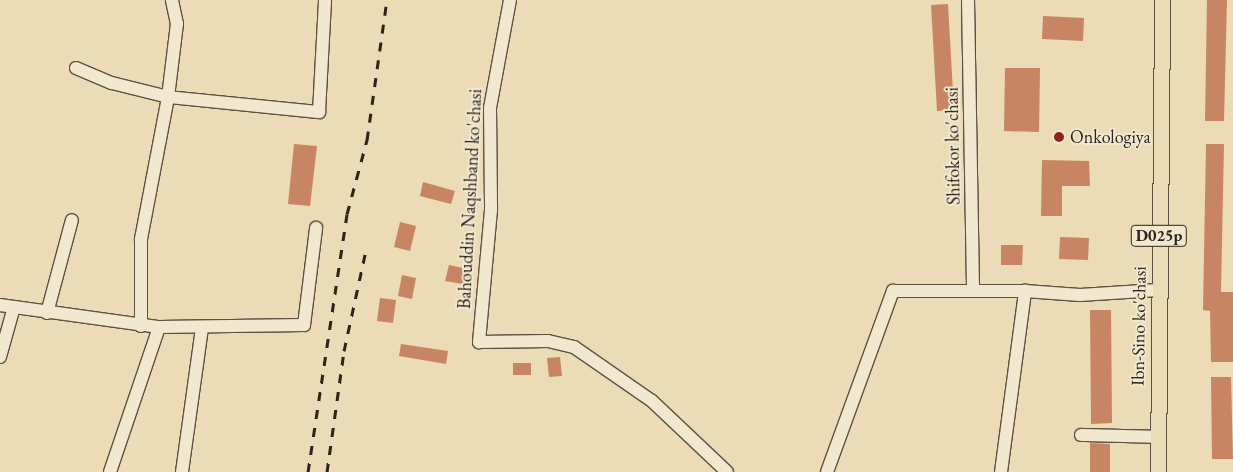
<!DOCTYPE html>
<html>
<head>
<meta charset="utf-8">
<style>
	body { margin:0 }
	#map { position:relative; width:1233px; height:472px; overflow:hidden; background:#ebdbb6; font-family:"EB Garamond",serif }
	div>[style] { position:absolute }
	.building>* { inset:0; background:#c88564 }
	.roads { filter:drop-shadow(1px 0 #5c5140) drop-shadow(-1px 0 #5c5140) drop-shadow(0 1px #5c5140) drop-shadow(0 -1px #5c5140) }
	.minor>* { height:12px; margin:-6px; padding:0 6px; transform-origin:6px; border-radius:6px; background:#f2e8d0 }
	.major>* { height:15px; margin:-7.5px; padding:0 7.5px; transform-origin:7.5px; border-radius:7.5px; background:#ebdbb6 }
	.rail>* { height:3px; margin-top:-1.5px; transform-origin:0; background:repeating-linear-gradient(90deg,#2d2319 0 9px,transparent 0 18px) }
	.dots>* { width:14px; height:14px; translate:-50% -50%; box-sizing:border-box; border:2px solid #f2e8d0; border-radius:50% }
	span { translate:-50% -50%; white-space:nowrap; text-align:center; line-height:1.15; -webkit-text-stroke:4px #f2e8d0; paint-order:stroke }
	.shield-label span { padding:1px 4px; background:#f2e8d0; border:1px solid; border-radius:4px; -webkit-text-stroke-width:0 }
	.shield-label { font-size:16px; color:#2d2319; font-weight:700 }
	.poi-label { font-size:18px; color:#2d2319 }
	.left { translate:0 -50%; text-align:left }
	.street-label { font-size:18px; color:#2d2319 }
</style>
</head>
<body>
<div id="map">
	<div class="building">
		<div style="clip-path:polygon(1207px 0,1227px 0,1224px 121px,1205px 121px)"></div>
		<div style="clip-path:polygon(948px 4px,954px 110px,937px 111px,931px 5px)"></div>
		<div style="clip-path:polygon(1043px 16px,1084px 18px,1083px 41px,1042px 39px)"></div>
		<div style="clip-path:polygon(1005px 68px,1040px 68px,1039px 132px,1004px 131px)"></div>
		<div style="clip-path:polygon(294px 144px,317px 146px,310px 206px,288px 204px)"></div>
		<div style="clip-path:polygon(1206px 144px,1224px 144px,1221px 292px,1233px 292px,1233px 362px,1211px 362px,1210px 311px,1203px 310px)"></div>
		<div style="clip-path:polygon(1042px 160px,1089px 161px,1090px 186px,1062px 186px,1062px 216px,1041px 216px)"></div>
		<div style="clip-path:polygon(423px 182px,455px 191px,451px 204px,420px 196px)"></div>
		<div style="clip-path:polygon(400px 222px,416px 226px,410px 251px,394px 247px)"></div>
		<div style="clip-path:polygon(1060px 237px,1089px 238px,1088px 260px,1059px 259px)"></div>
		<div style="clip-path:polygon(1001px 245px,1023px 245px,1022px 265px,1001px 265px)"></div>
		<div style="clip-path:polygon(449px 265px,472px 270px,469px 285px,445px 281px)"></div>
		<div style="clip-path:polygon(402px 275px,416px 278px,412px 299px,398px 296px)"></div>
		<div style="clip-path:polygon(380px 298px,396px 300px,393px 323px,377px 321px)"></div>
		<div style="clip-path:polygon(1090px 310px,1111px 310px,1112px 423px,1091px 424px)"></div>
		<div style="clip-path:polygon(401px 344px,448px 351px,446px 364px,399px 356px)"></div>
		<div style="clip-path:polygon(560px 357px,562px 376px,549px 377px,547px 358px)"></div>
		<div style="clip-path:polygon(513px 363px,531px 363px,531px 375px,513px 375px)"></div>
		<div style="clip-path:polygon(1211px 377px,1231px 377px,1233px 459px,1212px 459px)"></div>
		<div style="clip-path:polygon(1090px 443px,1110px 444px,1110px 472px,1090px 472px)"></div>
	</div>
	<div class="roads">
		<div class="minor">
			<div style="left:510px;top:0;width:110px;rotate:100.5deg"></div>
			<div style="left:490px;top:108px;width:102px;rotate:89.4deg"></div>
			<div style="left:491px;top:210px;width:133px;rotate:95.2deg"></div>
			<div style="left:479px;top:342px;width:69px;rotate:-0.8deg"></div>
			<div style="left:548px;top:341px;width:27px;rotate:13deg"></div>
			<div style="left:574px;top:347px;width:95px;rotate:34.7deg"></div>
			<div style="left:652px;top:401px;width:103px;rotate:43.4deg"></div>
			<div style="left:968px;top:0;width:291px;rotate:89deg"></div>
			<div style="left:76px;top:68px;width:39px;rotate:23deg"></div>
			<div style="left:112px;top:83px;width:58px;rotate:14deg"></div>
			<div style="left:168px;top:97px;width:74px;rotate:-83deg"></div>
			<div style="left:177px;top:24px;width:25px;rotate:-102deg"></div>
			<div style="left:0;top:305px;width:161px;rotate:7.9deg"></div>
			<div style="left:159px;top:327px;width:145px;rotate:-0.8deg"></div>
			<div style="left:304px;top:325px;width:98px;rotate:-82.9deg"></div>
			<div style="left:47px;top:313px;width:96px;rotate:-75deg"></div>
			<div style="left:141px;top:326px;width:87px;rotate:-90deg"></div>
			<div style="left:141px;top:239px;width:145px;rotate:-79.2deg"></div>
			<div style="left:168px;top:97px;width:152px;rotate:5.7deg"></div>
			<div style="left:319px;top:112px;width:112px;rotate:-86.9deg"></div>
			<div style="left:0;top:357px;width:52px;rotate:-74.4deg"></div>
			<div style="left:1081px;top:435px;width:75px;rotate:1.5deg"></div>
			<div style="left:110px;top:472px;width:153px;rotate:-71.3deg"></div>
			<div style="left:182px;top:472px;width:146px;rotate:-82.1deg"></div>
			<div style="left:827px;top:472px;width:193px;rotate:-70deg"></div>
			<div style="left:893px;top:291px;width:132px"></div>
			<div style="left:1025px;top:291px;width:55px;rotate:4.2deg"></div>
			<div style="left:1080px;top:295px;width:78px;rotate:-3.7deg"></div>
			<div style="left:1001px;top:472px;width:183px;rotate:-82.4deg"></div>
		</div>
		<div class="major">
			<div style="left:1158px;top:472px;width:472px;rotate:-89.5deg"></div>
		</div>
	</div>
	<div class="rail">
		<div style="left:308px;top:472px;width:261px;rotate:-81.4deg"></div>
		<div style="left:347px;top:214px;width:77px;rotate:-74.9deg"></div>
		<div style="left:367px;top:140px;width:141px;rotate:-81.9deg"></div>
		<div style="left:327px;top:472px;width:122px;rotate:-82deg"></div>
		<div style="left:344px;top:351px;width:103px;rotate:-77.7deg"></div>
	</div>
	<div class="dots">
		<div style="left:1059px;top:137px;background:#8f2418"></div>
	</div>
	<div class="shield-label">
		<span style="left:1159px;top:236px">D025p</span>
	</div>
	<div class="poi-label">
		<span class="left" style="left:1070px;top:137px">Onkologiya</span>
	</div>
	<div class="street-label">
		<span style="left:953px;top:146px;rotate:-91deg">Shifokor ko'chasi</span>
		<span style="left:470px;top:199px;rotate:-87deg">Bahouddin Naqshband ko'chasi</span>
		<span style="left:1139px;top:326px;rotate:-89deg">Ibn-Sino ko'chasi</span>
	</div>
</div>
</body>
</html>
